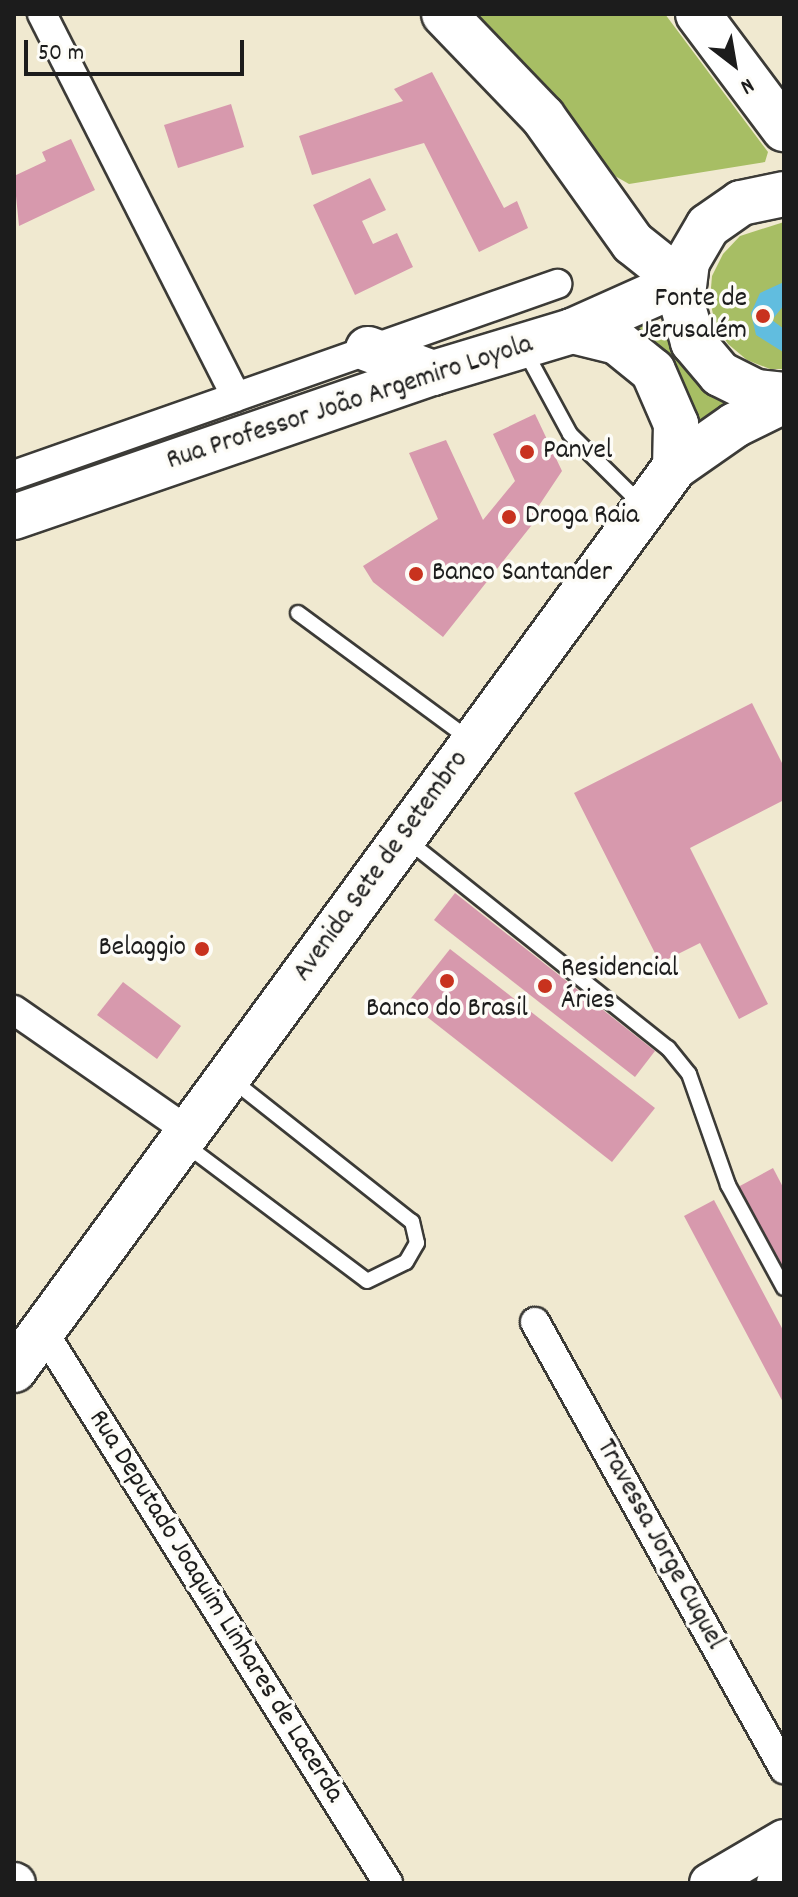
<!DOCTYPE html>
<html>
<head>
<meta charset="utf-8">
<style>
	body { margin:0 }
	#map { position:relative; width:798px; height:1897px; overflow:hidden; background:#f0e9d0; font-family:Dekko,sans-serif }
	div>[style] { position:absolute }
	.green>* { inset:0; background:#a7be64 }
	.water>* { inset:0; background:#61bddf }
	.building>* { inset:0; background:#d799ad }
	.roads { filter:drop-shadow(2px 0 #3c3b37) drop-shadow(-2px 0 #3c3b37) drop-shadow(0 2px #3c3b37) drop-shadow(0 -2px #3c3b37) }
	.lane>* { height:14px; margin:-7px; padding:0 7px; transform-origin:7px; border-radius:7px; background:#fff }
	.street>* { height:28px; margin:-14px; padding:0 14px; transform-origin:14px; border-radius:14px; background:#fff }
	.secondary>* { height:38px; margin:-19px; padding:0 19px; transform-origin:19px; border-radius:19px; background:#fff }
	.primary>* { height:44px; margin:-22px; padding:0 22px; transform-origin:22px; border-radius:22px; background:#fff }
	.dots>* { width:22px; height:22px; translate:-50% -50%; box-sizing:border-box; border:4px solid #fdfcf7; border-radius:50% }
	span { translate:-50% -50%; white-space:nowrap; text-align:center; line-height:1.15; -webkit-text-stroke:7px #fdfcf7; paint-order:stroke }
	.poi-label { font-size:28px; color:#1c1c1c }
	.right { translate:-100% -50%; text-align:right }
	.left { translate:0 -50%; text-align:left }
	.street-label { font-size:28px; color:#1c1c1c }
	.frame { position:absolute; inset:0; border:16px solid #1c1c1c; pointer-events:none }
	.north { position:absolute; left:694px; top:24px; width:80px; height:80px; -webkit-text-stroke:6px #fdfcf7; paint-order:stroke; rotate:149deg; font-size:22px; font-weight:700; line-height:32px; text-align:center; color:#1c1c1c }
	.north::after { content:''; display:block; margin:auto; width:28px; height:36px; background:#1c1c1c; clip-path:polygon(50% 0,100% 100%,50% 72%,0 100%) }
	.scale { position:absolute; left:24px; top:40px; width:220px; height:36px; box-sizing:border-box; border:4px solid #1c1c1c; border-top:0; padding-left:10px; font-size:24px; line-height:28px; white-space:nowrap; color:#1c1c1c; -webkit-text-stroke:6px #fdfcf7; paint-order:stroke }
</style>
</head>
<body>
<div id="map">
	<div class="green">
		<div style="clip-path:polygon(472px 14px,665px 14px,768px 152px,765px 162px,629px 184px,615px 176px,499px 37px)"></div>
		<div style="clip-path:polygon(784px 222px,784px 369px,770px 369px,747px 360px,728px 344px,715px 324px,710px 300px,712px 276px,723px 254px,740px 236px)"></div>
		<div style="clip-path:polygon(651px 310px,663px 335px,707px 384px,744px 404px,688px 427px,613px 332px)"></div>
	</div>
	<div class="water">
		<div style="clip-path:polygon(784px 282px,784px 305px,772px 320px,784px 329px,783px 352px,756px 335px,751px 313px,760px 293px)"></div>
	</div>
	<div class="building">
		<div style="clip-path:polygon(432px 72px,504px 208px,517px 201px,528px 228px,479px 252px,424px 143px,312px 175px,299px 136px,403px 101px,394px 89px)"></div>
		<div style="clip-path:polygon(231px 104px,244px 147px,178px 168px,164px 125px)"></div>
		<div style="clip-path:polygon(71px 139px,95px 190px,19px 226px,14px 176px,46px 161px,42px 152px)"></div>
		<div style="clip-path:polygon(370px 178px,386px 210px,362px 221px,373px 244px,397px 233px,413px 267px,355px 295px,313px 205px)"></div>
		<div style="clip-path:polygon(535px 414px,562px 471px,532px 516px,535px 521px,443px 637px,373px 582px,363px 566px,438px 519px,409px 453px,446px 440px,483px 520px,515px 481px,493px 434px)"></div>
		<div style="clip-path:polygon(752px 703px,784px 767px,784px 800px,690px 848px,768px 1004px,739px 1019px,700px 943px,660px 963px,574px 793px)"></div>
		<div style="clip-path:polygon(455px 893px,655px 1051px,635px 1077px,434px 920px)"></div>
		<div style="clip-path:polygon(450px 949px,655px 1108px,612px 1162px,408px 1002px)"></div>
		<div style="clip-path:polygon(123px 982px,181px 1026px,157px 1059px,97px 1015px)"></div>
		<div style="clip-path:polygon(773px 1168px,784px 1189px,784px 1273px,738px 1187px)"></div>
		<div style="clip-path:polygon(714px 1200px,784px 1332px,784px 1404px,684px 1216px)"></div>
	</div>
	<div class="roads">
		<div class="lane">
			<div style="left:525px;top:351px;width:94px;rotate:61.5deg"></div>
			<div style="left:570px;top:434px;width:101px;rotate:44.6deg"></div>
			<div style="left:298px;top:613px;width:214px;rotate:36.4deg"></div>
			<div style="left:407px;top:840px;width:334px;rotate:38.6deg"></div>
			<div style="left:668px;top:1048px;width:33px;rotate:51deg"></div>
			<div style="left:689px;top:1074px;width:118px;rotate:70.6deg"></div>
			<div style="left:728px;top:1185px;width:117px;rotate:61.5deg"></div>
			<div style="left:186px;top:1145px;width:226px;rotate:36.9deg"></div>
			<div style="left:367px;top:1281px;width:43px;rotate:-26deg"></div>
			<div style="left:406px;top:1262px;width:22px;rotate:-60deg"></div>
			<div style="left:417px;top:1243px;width:22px;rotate:-103deg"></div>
			<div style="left:412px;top:1222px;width:229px;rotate:-141.7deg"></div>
		</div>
		<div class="street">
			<div style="left:42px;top:14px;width:429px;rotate:63.1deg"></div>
			<div style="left:14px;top:475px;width:576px;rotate:-19.38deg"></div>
			<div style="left:14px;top:1010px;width:212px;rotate:34.8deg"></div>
			<div style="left:535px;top:1322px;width:512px;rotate:60.88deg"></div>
			<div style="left:43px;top:1331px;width:651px;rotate:57.99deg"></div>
		</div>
		<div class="secondary">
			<div style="left:14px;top:1882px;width:2px;rotate:27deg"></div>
			<div style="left:709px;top:1883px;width:87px;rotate:-30.4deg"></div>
			<div style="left:776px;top:1883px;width:9px;rotate:-32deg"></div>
		</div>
		<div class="primary">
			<div style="left:444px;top:14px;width:143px;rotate:46.1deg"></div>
			<div style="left:543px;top:117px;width:155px;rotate:54.5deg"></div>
			<div style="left:633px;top:243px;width:63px;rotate:38.5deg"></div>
			<div style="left:698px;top:14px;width:144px;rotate:53.2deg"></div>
			<div style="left:784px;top:194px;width:44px;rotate:168.2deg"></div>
			<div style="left:741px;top:203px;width:40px;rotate:145.1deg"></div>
			<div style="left:708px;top:226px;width:42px;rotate:120.3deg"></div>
			<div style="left:687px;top:262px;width:41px;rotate:97deg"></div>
			<div style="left:682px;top:303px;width:41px;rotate:74.2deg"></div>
			<div style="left:693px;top:342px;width:42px;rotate:49.8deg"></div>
			<div style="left:720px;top:374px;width:40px;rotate:26.6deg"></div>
			<div style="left:756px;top:392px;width:28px;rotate:6deg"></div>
			<div style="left:572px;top:331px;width:46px;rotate:13.7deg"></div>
			<div style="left:617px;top:342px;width:46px;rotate:38.9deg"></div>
			<div style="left:653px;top:371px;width:58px;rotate:66.5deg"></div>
			<div style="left:676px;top:424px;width:43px;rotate:91.3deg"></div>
			<div style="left:368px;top:349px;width:69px;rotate:20.3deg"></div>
			<div style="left:14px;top:517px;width:443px;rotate:-19deg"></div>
			<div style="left:433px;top:373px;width:145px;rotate:-16.8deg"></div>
			<div style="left:572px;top:331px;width:120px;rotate:-24deg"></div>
			<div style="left:14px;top:1370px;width:1119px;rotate:-53.8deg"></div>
			<div style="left:675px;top:467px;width:73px;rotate:-35deg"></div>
			<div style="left:735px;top:425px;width:55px;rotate:-26.1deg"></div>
		</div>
	</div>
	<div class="dots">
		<div style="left:763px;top:316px;background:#c8321e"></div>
		<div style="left:527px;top:452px;background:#c8321e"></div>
		<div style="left:509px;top:517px;background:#c8321e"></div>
		<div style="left:416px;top:574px;background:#c8321e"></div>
		<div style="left:202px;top:949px;background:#c8321e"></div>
		<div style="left:447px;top:981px;background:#c8321e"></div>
		<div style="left:545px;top:986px;background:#c8321e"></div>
	</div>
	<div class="poi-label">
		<span class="right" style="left:747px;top:316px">Fonte de<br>Jerusalém</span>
		<span class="left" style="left:543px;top:452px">Panvel</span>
		<span class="left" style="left:525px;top:517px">Droga Raia</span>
		<span class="left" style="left:432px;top:574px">Banco Santander</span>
		<span class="right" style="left:186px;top:949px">Belaggio</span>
		<span class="left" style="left:561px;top:986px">Residencial<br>Áries</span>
		<span style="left:447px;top:1010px">Banco do Brasil</span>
	</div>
	<div class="street-label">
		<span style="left:350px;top:404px;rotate:-18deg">Rua Professor João Argemiro Loyola</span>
		<span style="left:382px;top:867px;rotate:-54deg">Avenida Sete de Setembro</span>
		<span style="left:659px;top:1545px;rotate:61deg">Travessa Jorge Cuquel</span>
		<span style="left:215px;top:1607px;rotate:58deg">Rua Deputado Joaquim Linhares de Lacerda</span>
	</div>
	<div class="frame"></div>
	<div class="north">N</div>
	<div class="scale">50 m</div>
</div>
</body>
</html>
